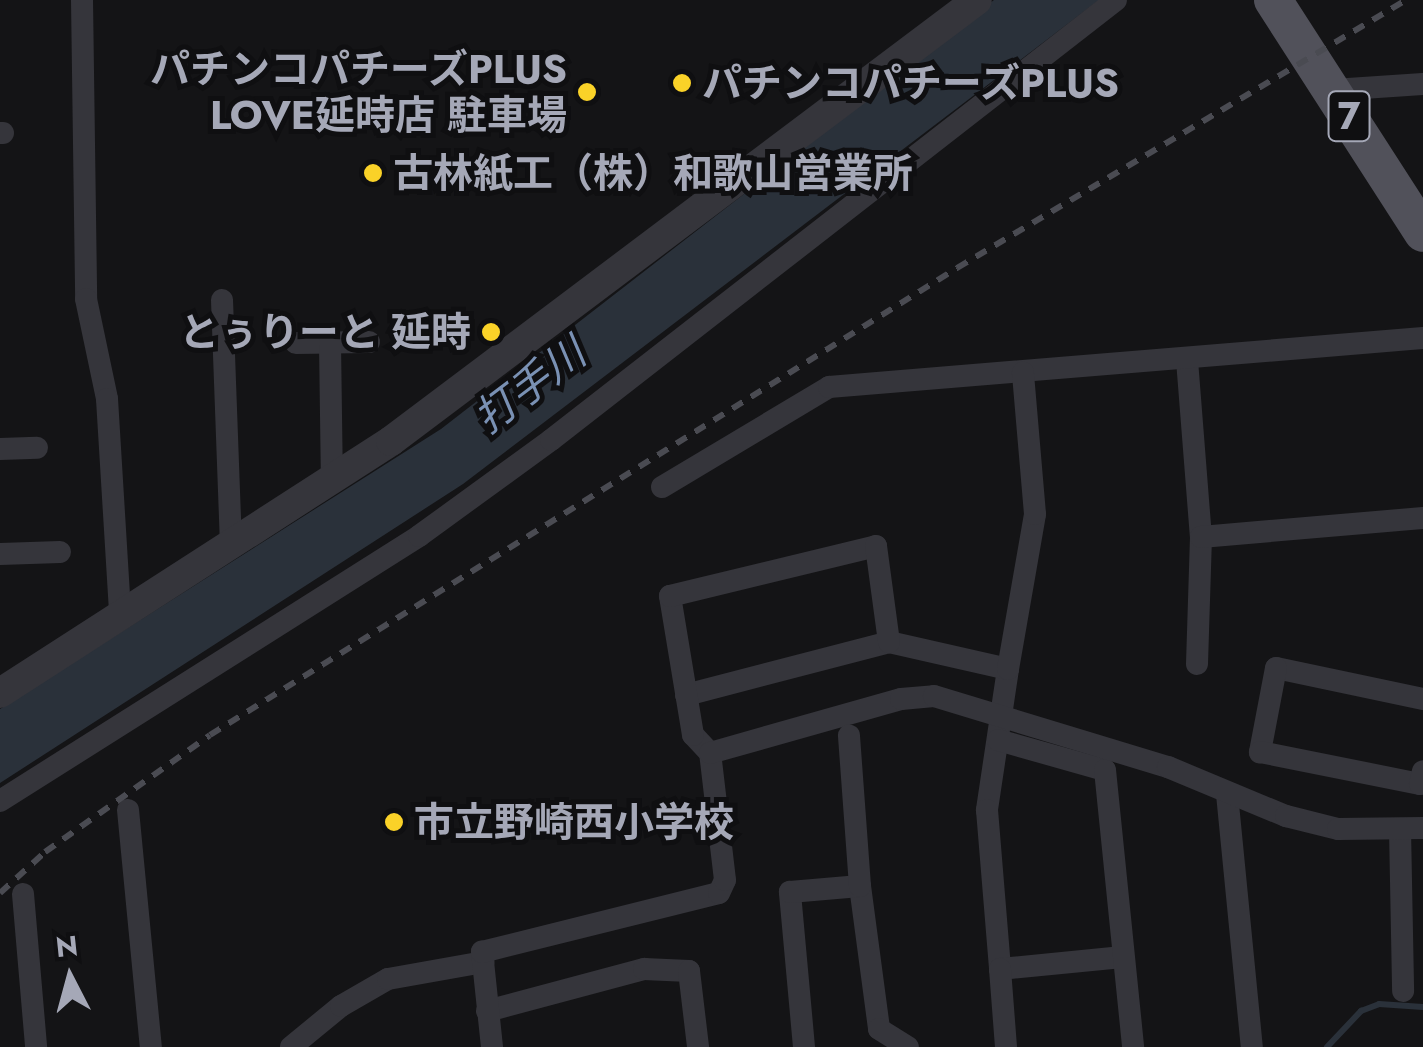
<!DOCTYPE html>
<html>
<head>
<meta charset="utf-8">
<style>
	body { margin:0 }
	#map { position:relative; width:1423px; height:1047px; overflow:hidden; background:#141416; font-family:Jost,"Noto Sans JP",sans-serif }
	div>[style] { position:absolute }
	.water>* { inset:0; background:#2a313a }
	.stream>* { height:6px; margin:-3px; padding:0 3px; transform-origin:3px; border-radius:3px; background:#2a313a }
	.minor>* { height:22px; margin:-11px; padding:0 11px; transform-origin:11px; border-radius:11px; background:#35353b }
	.tertiary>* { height:30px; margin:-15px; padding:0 15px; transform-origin:15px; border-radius:15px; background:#35353b }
	.primary>* { height:38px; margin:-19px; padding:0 19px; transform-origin:19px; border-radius:19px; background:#51515a }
	.rail>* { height:6px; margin-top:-3px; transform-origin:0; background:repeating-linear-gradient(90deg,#4a4b52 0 12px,transparent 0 22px) }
	.dots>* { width:28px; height:28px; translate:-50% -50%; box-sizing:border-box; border:5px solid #0f0f11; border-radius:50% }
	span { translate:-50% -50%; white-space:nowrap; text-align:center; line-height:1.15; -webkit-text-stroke:10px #0f0f11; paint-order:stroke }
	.shield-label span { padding:2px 8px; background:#0f0f11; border:2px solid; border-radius:8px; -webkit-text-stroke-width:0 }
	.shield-label { font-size:38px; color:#a5a8b7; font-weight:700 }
	.poi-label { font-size:40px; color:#a5a8b7; font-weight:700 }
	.right { translate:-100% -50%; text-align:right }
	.left { translate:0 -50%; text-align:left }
	.water-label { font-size:42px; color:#7a91b4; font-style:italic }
	.north { position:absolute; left:20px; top:927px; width:100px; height:100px; -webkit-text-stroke:8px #0f0f11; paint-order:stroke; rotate:354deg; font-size:28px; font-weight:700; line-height:40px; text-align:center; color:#a5a8b7 }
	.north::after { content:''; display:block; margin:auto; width:35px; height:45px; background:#a5a8b7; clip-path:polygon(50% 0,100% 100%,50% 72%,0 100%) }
</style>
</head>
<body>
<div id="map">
	<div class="water">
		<div style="clip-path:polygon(994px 0,1099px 0,463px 484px,0 783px,0 709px,441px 429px)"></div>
	</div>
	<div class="stream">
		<div style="left:1327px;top:1047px;width:50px;rotate:-46.6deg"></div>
		<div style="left:1361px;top:1011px;width:19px;rotate:-21deg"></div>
		<div style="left:1379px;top:1004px;width:44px;rotate:3.9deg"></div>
	</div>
	<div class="minor">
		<div style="left:82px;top:0;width:299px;rotate:89.2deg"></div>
		<div style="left:86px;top:299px;width:102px;rotate:78.1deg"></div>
		<div style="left:107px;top:399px;width:214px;rotate:86.5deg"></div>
		<div style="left:1333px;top:90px;width:90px;rotate:-3.8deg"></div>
		<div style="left:0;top:133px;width:3px"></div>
		<div style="left:222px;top:300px;width:242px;rotate:87.9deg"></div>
		<div style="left:296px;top:343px;width:73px;rotate:-0.8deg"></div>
		<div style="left:330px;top:343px;width:135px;rotate:89.2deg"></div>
		<div style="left:1187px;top:360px;width:178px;rotate:85.5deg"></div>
		<div style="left:0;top:449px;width:37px;rotate:-2deg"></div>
		<div style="left:662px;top:487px;width:195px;rotate:-30.9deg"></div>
		<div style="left:829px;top:387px;width:596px;rotate:-4.72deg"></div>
		<div style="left:0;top:554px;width:60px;rotate:-1.9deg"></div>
		<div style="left:1197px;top:664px;width:127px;rotate:-88.2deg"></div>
		<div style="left:1201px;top:537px;width:223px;rotate:-4.9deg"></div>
		<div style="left:1008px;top:669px;width:143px;rotate:98.5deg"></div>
		<div style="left:987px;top:810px;width:160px;rotate:85.3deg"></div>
		<div style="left:1000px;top:969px;width:123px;rotate:-5.6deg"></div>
		<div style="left:686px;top:695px;width:210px;rotate:-14.6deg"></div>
		<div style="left:889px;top:642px;width:122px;rotate:12.8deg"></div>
		<div style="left:1008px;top:669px;width:157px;rotate:-80.1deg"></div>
		<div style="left:1035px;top:514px;width:142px;rotate:-94.9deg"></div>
		<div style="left:1423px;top:699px;width:150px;rotate:-168.1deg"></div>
		<div style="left:1276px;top:668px;width:86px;rotate:100.8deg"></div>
		<div style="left:1260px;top:752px;width:163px;rotate:11.3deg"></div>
		<div style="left:1420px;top:784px;width:13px;rotate:-77deg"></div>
		<div style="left:998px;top:740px;width:111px;rotate:15.7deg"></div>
		<div style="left:1105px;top:770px;width:278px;rotate:84.2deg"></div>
		<div style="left:710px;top:753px;width:25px;rotate:-133deg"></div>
		<div style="left:693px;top:735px;width:141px;rotate:-99.4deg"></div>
		<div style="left:670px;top:596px;width:212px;rotate:-13.6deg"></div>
		<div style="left:876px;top:546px;width:97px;rotate:82.3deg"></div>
		<div style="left:1227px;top:794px;width:254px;rotate:84.4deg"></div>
		<div style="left:0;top:801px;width:496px;rotate:-32.3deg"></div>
		<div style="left:419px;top:536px;width:163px;rotate:-36deg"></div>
		<div style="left:551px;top:440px;width:716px;rotate:-37.91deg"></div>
		<div style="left:128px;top:810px;width:238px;rotate:84.5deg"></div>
		<div style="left:1400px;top:829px;width:162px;rotate:88.9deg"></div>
		<div style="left:860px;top:886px;width:144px;rotate:82.4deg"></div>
		<div style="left:879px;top:1029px;width:34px;rotate:32deg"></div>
		<div style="left:23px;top:894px;width:154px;rotate:85.1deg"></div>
		<div style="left:1000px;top:969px;width:78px;rotate:85.6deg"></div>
		<div style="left:487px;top:1011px;width:163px;rotate:-15deg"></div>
		<div style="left:644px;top:969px;width:45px;rotate:2.5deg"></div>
		<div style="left:689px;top:971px;width:77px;rotate:83.2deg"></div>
		<div style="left:291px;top:1047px;width:65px;rotate:-39.4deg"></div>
		<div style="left:341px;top:1006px;width:54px;rotate:-29.9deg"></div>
		<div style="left:388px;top:979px;width:97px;rotate:-10.1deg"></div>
		<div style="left:492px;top:1047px;width:96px;rotate:-96deg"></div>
		<div style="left:482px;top:952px;width:244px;rotate:-14deg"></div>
		<div style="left:719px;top:893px;width:14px;rotate:-65deg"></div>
		<div style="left:725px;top:880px;width:128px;rotate:-96.7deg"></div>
		<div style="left:710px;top:753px;width:198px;rotate:-15.8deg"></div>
		<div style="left:901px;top:699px;width:33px;rotate:-5deg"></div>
		<div style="left:934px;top:696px;width:245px;rotate:16.9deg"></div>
		<div style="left:1168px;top:767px;width:128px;rotate:22.6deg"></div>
		<div style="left:1286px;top:816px;width:54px;rotate:14deg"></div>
		<div style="left:1338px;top:829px;width:85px;rotate:-0.7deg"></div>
		<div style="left:804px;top:1047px;width:156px;rotate:-95.2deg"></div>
		<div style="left:790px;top:892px;width:70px;rotate:-4.9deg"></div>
		<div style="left:860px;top:886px;width:151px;rotate:-94.2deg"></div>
	</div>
	<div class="tertiary">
		<div style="left:0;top:693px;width:465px;rotate:-32.8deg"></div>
		<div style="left:391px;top:441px;width:733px;rotate:-36.96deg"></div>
	</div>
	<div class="primary">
		<div style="left:1273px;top:0;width:277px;rotate:57.2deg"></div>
	</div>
	<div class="rail">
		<div style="left:0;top:893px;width:61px;rotate:-42.3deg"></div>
		<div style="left:45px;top:852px;width:202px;rotate:-35.3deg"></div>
		<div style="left:210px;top:735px;width:881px;rotate:-32.01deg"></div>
		<div style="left:957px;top:268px;width:523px;rotate:-30.83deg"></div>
	</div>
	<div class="dots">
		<div style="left:682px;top:83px;background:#fad228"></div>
		<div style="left:587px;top:92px;background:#fad228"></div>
		<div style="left:373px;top:173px;background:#fad228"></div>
		<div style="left:491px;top:332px;background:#fad228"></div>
		<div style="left:394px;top:822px;background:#fad228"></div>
	</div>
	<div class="shield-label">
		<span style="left:1349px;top:116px">7</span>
	</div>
	<div class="poi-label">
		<span class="right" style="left:567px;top:92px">パチンコパチーズPLUS<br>LOVE延時店 駐車場</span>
		<span class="left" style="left:702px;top:83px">パチンコパチーズPLUS</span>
		<span class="left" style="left:393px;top:173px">古林紙工（株）和歌山営業所</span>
		<span class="right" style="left:471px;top:332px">とぅりーと 延時</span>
		<span class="left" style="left:414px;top:822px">市立野崎西小学校</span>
	</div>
	<div class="water-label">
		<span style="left:530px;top:386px;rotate:-37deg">打手川</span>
	</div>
	<div class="north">N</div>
</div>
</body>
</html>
